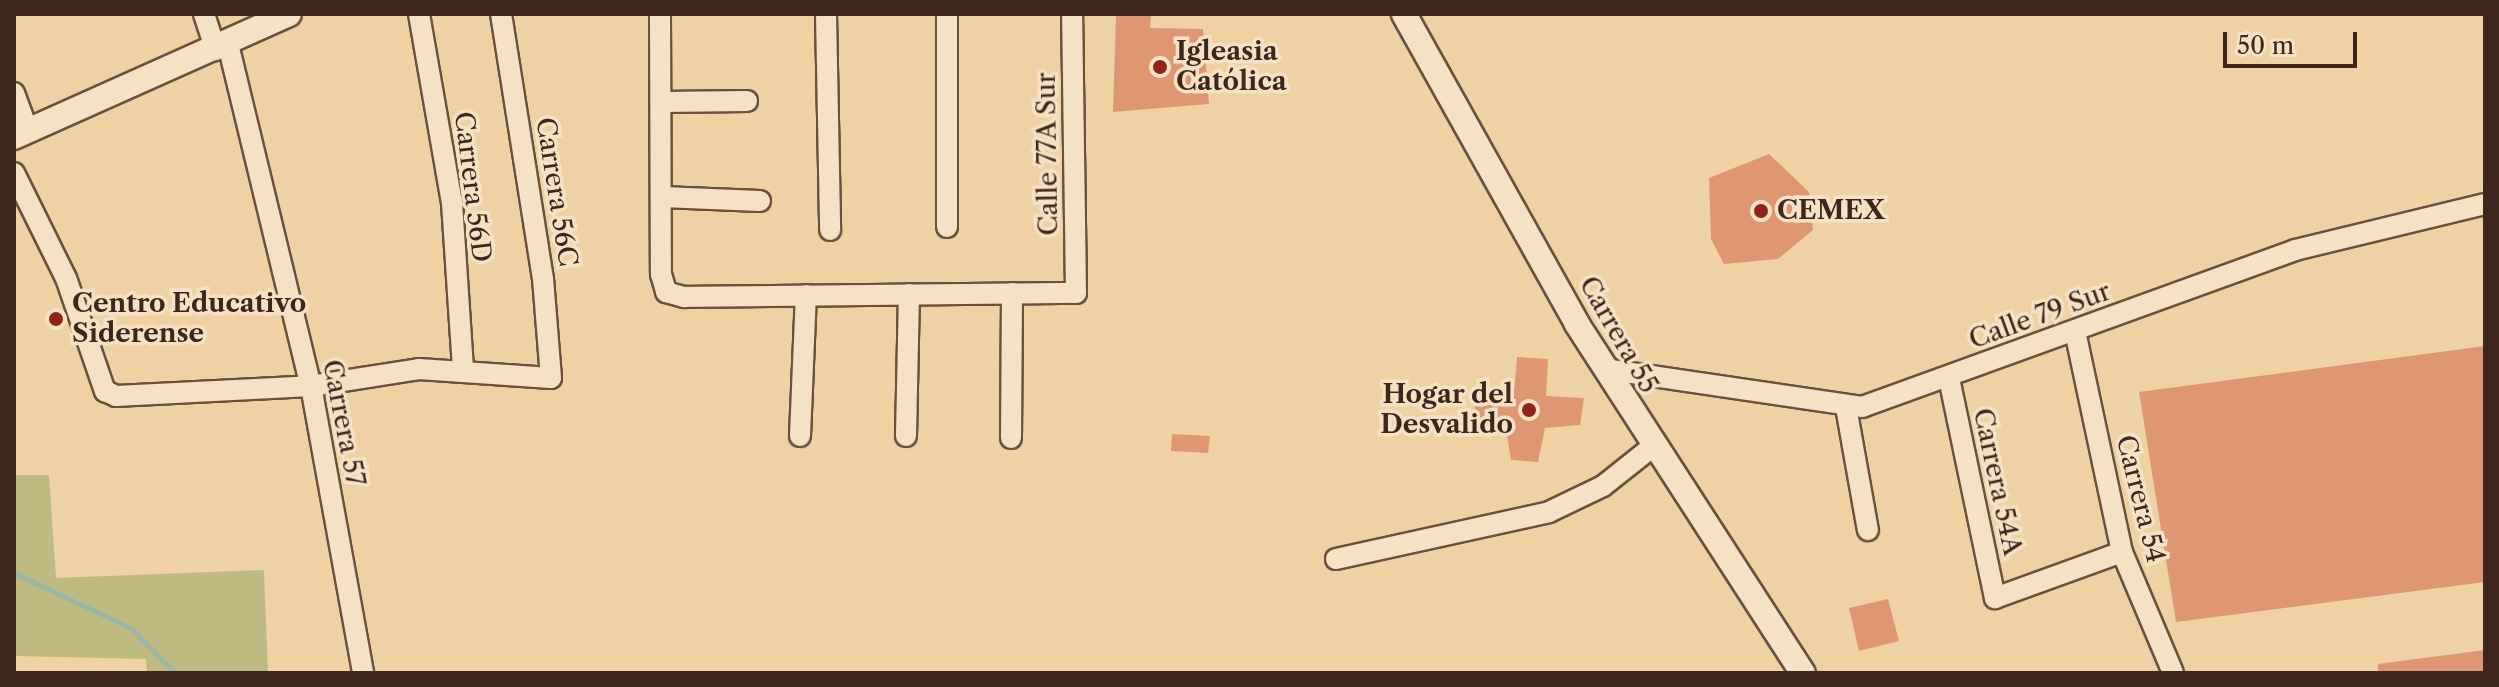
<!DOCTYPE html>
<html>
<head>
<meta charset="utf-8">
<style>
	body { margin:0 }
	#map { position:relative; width:2499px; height:687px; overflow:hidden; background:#efd2a4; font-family:"Libre Caslon Text",serif }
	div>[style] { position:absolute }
	.green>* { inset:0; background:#bfba82 }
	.stream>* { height:5px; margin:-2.5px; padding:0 2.5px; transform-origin:2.5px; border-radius:2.5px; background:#9ab8a6 }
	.building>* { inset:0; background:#df9673 }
	.roads { filter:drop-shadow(2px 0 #6a513e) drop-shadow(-2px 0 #6a513e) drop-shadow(0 2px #6a513e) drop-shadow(0 -2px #6a513e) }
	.minor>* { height:20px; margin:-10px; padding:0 10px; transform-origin:10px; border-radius:10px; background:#f5e2c4 }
	.tertiary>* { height:24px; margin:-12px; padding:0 12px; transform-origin:12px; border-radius:12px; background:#f5e2c4 }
	.dots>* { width:22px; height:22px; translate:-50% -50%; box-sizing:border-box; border:4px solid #f5e2c4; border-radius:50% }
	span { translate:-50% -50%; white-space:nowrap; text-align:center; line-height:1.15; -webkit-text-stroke:7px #f5e2c4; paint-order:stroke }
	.poi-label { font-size:26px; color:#3e261c; font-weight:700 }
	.left { translate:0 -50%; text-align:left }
	.right { translate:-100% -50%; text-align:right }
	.street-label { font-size:26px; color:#3e261c }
	.frame { position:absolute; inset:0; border:16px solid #3e261c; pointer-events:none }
	.scale { position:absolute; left:2223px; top:32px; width:134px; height:36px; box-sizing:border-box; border:4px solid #3e261c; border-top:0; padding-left:10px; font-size:24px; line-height:28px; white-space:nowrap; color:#3e261c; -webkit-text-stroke:6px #f5e2c4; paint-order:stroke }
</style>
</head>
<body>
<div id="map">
	<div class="green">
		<div style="clip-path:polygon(14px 475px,49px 475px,56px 578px,264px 570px,268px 673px,147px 673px,146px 659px,14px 656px)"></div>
	</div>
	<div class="stream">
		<div style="left:14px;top:573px;width:129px;rotate:25.2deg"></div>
		<div style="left:131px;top:628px;width:63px;rotate:45.6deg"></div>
	</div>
	<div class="building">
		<div style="clip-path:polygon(1116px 14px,1151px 14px,1150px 28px,1203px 29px,1209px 104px,1113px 112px)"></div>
		<div style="clip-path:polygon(1769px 154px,1809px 192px,1813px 230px,1778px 259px,1724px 264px,1711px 239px,1709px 178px)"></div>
		<div style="clip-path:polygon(2485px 346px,2485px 582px,2176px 622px,2139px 392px)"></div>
		<div style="clip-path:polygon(1517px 357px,1548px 359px,1546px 396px,1584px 398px,1580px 425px,1545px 428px,1538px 462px,1511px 460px,1506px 429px,1474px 422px,1476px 394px,1514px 392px)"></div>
		<div style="clip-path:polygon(1172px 434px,1210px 436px,1208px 453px,1171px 451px)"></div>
		<div style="clip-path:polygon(1888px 599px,1899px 641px,1859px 651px,1849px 608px)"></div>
		<div style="clip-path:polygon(2485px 650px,2485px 673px,2378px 673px,2378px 664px)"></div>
	</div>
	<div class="roads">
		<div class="minor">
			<div style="left:204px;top:14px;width:38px;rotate:72deg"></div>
			<div style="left:419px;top:14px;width:192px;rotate:80.1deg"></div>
			<div style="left:452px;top:203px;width:165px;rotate:86.2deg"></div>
			<div style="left:660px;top:14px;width:260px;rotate:89.8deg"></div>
			<div style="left:661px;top:274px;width:19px;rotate:74deg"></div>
			<div style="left:666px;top:292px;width:19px;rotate:16deg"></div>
			<div style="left:684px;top:297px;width:392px;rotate:-0.6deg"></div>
			<div style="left:1076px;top:293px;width:279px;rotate:-90.8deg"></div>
			<div style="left:826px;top:14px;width:216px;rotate:88.9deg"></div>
			<div style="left:947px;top:14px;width:213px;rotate:90deg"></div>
			<div style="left:228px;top:44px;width:352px;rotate:76.4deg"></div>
			<div style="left:311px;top:386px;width:292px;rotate:79.7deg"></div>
			<div style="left:14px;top:93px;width:37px;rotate:70deg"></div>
			<div style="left:661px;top:102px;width:86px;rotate:-0.7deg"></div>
			<div style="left:14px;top:173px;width:117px;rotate:63.7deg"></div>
			<div style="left:66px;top:278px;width:120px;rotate:71deg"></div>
			<div style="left:105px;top:391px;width:12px;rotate:24deg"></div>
			<div style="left:116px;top:396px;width:195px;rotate:-2.9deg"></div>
			<div style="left:311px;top:386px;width:109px;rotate:-8.9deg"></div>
			<div style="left:419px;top:369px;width:132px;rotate:3.9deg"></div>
			<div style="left:551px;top:378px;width:99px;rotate:-94.6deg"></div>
			<div style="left:543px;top:279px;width:268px;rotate:-99deg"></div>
			<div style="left:662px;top:197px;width:98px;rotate:2.3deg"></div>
			<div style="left:2075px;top:331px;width:226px;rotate:78deg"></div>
			<div style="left:2122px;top:552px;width:131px;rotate:67.1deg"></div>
			<div style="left:1605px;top:369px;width:260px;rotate:8.4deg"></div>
			<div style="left:1862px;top:407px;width:461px;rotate:-19.9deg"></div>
			<div style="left:2295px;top:250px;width:195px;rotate:-13.6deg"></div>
			<div style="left:1949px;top:378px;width:225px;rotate:78.2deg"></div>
			<div style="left:1995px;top:598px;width:135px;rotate:-19.9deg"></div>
			<div style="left:1846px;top:407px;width:125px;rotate:79.9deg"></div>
			<div style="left:800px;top:436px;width:141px;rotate:-87.6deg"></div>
			<div style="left:906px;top:436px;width:142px;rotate:-88.8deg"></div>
			<div style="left:1011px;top:438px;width:145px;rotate:-89.6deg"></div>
			<div style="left:1336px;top:559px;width:218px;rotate:-12.4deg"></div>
			<div style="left:1549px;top:512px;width:60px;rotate:-25.7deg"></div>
			<div style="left:1603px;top:486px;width:63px;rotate:-38.5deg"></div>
		</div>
		<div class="tertiary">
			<div style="left:1404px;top:14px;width:355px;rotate:60.8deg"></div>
			<div style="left:1577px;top:324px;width:416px;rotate:57.1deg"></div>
			<div style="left:14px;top:137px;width:301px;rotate:-24.1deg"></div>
		</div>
	</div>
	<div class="dots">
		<div style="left:1160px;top:67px;background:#8f2418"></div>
		<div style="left:1761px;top:211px;background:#8f2418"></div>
		<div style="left:56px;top:319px;background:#8f2418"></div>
		<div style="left:1529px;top:410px;background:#8f2418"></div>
	</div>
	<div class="poi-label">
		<span class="left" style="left:1176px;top:67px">Igleasia<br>Católica</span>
		<span class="left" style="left:1777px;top:211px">CEMEX</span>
		<span class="left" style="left:72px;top:319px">Centro Educativo<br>Siderense</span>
		<span class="right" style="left:1513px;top:410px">Hogar del<br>Desvalido</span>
	</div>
	<div class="street-label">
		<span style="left:1048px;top:154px;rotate:-91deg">Calle 77A Sur</span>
		<span style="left:472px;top:187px;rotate:83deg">Carrera 56D</span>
		<span style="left:556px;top:192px;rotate:81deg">Carrera 56C</span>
		<span style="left:2040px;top:316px;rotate:-20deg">Calle 79 Sur</span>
		<span style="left:1618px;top:335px;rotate:60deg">Carrera 55</span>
		<span style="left:343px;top:423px;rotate:79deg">Carrera 57</span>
		<span style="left:1997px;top:482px;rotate:78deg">Carrera 54A</span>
		<span style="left:2140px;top:499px;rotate:76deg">Carrera 54</span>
	</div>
	<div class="frame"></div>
	<div class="scale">50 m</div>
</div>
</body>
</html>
